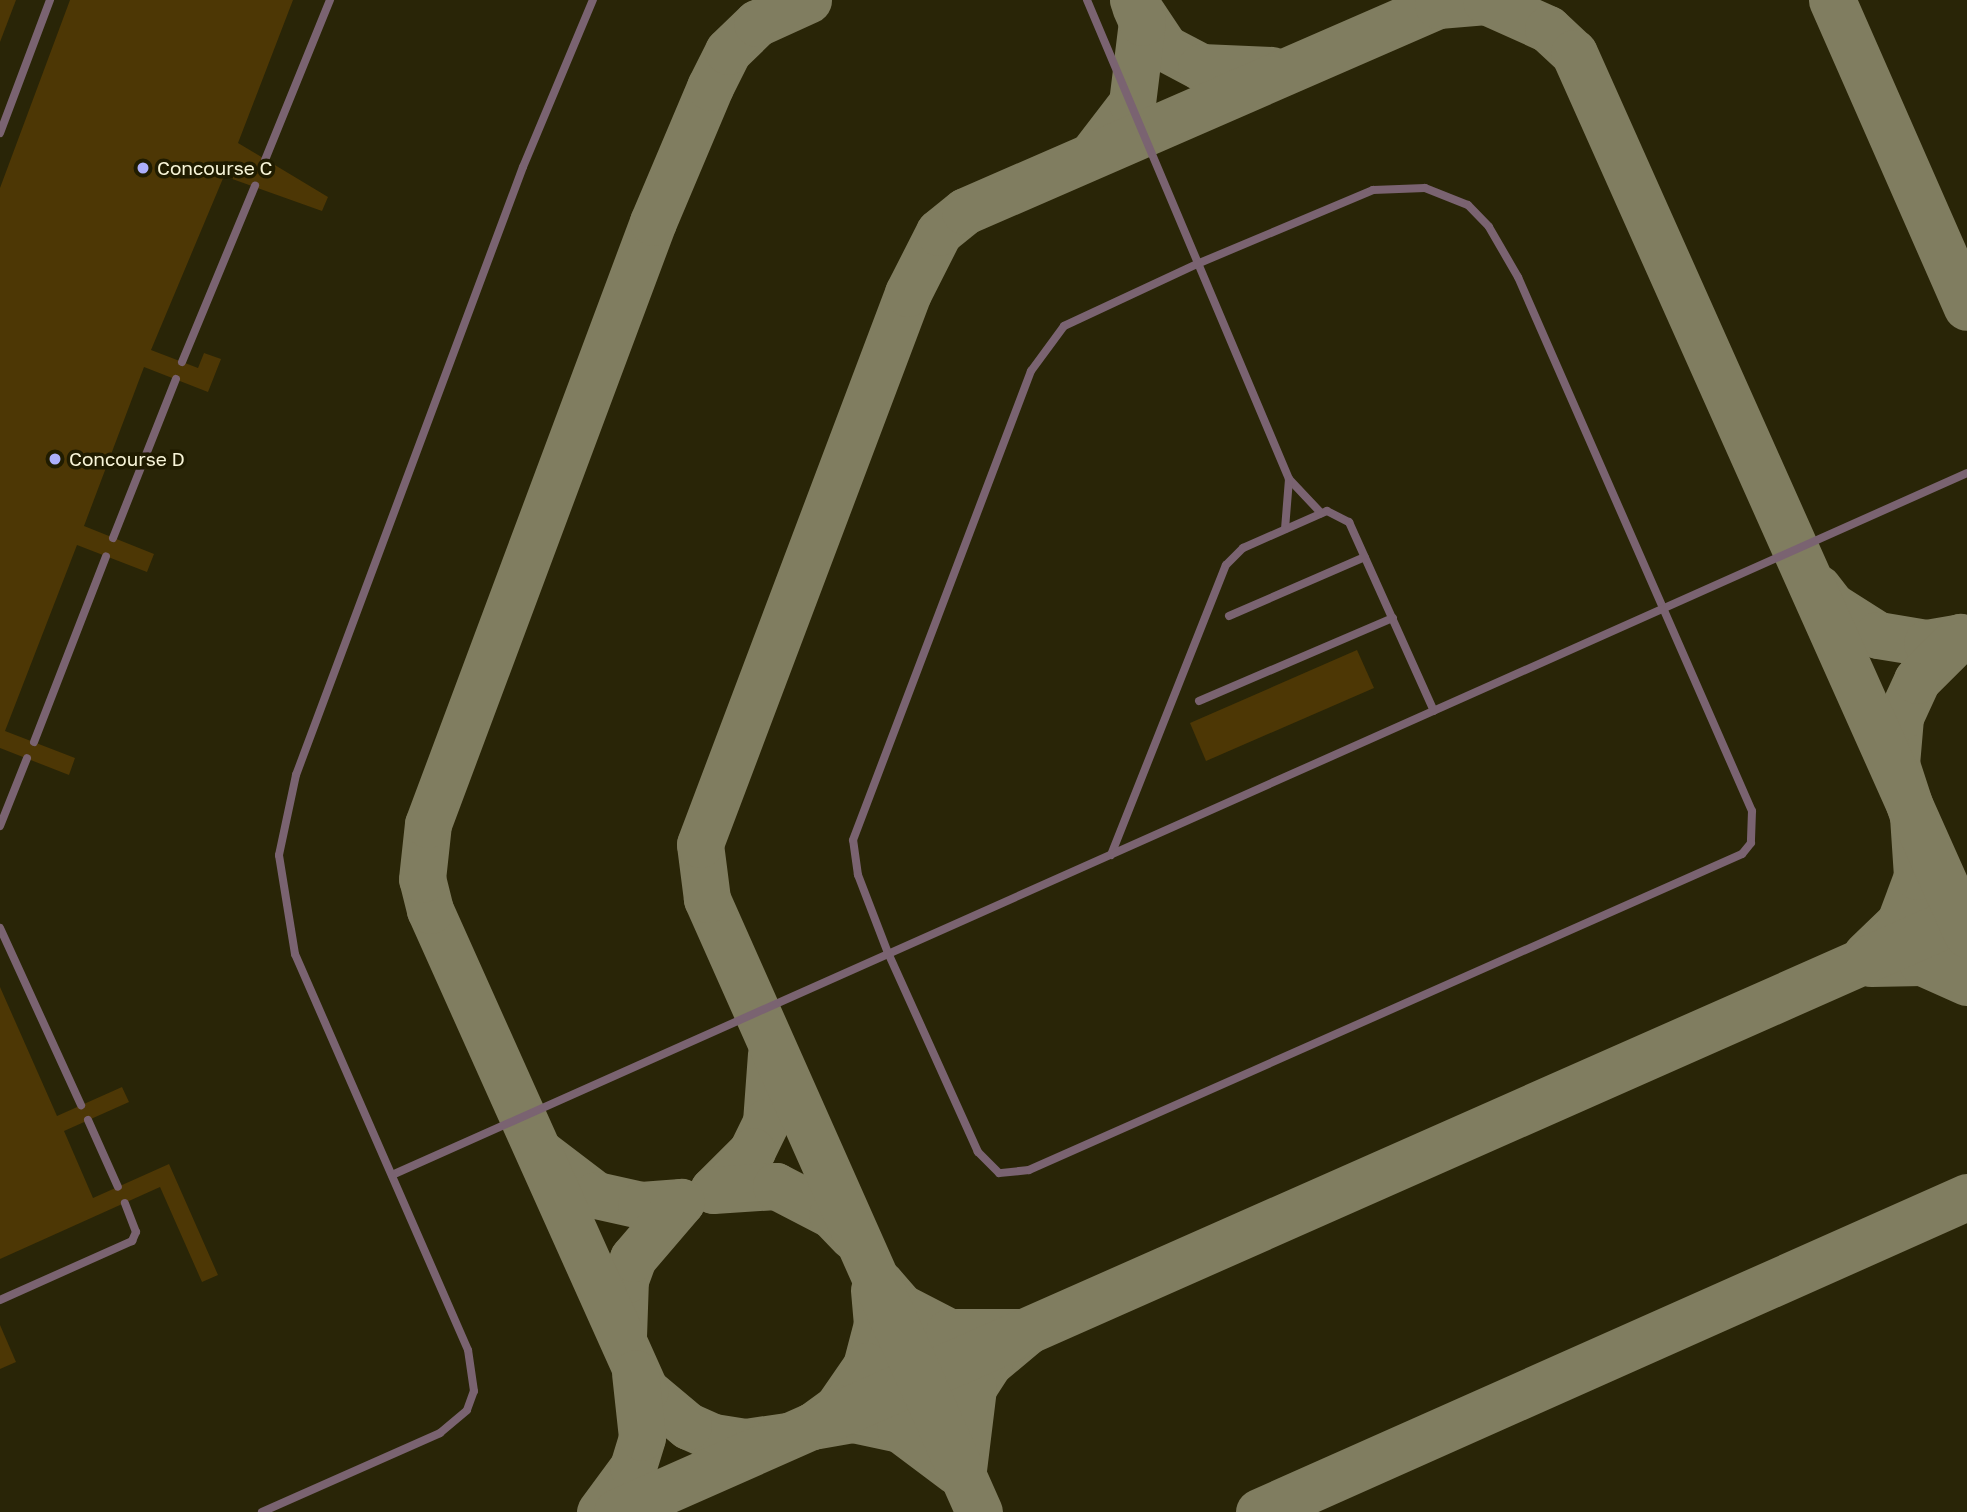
<!DOCTYPE html>
<html>
<head>
<meta charset="utf-8">
<style>
	body { margin:0 }
	#map { position:relative; width:1967px; height:1512px; overflow:hidden; background:#292507; font-family:"Golos Text",sans-serif }
	div>[style] { position:absolute }
	.taxiway>* { height:47px; margin:-23.5px; padding:0 23.5px; transform-origin:23.5px; border-radius:23.5px; background:#807d60 }
	.building>* { inset:0; background:#4d3705 }
	.lane>* { height:8px; margin:-4px; padding:0 4px; transform-origin:4px; border-radius:4px; background:#7a6371 }
	.dots>* { width:19px; height:19px; translate:-50% -50%; box-sizing:border-box; border:4px solid #201c00; border-radius:50% }
	span { translate:-50% -50%; white-space:nowrap; text-align:center; line-height:1.15; -webkit-text-stroke:7px #201c00; paint-order:stroke }
	.poi-label { font-size:19px; color:#f8f5d8 }
	.left { translate:0 -50%; text-align:left }
</style>
</head>
<body>
<div id="map">
	<div class="taxiway">
		<div style="left:1133px;top:0;width:58px;rotate:56.3deg"></div>
		<div style="left:1165px;top:48px;width:41px;rotate:27.8deg"></div>
		<div style="left:1201px;top:67px;width:71px;rotate:2.4deg"></div>
		<div style="left:1832px;top:0;width:335px;rotate:66.3deg"></div>
		<div style="left:1095px;top:151px;width:61px;rotate:-52.4deg"></div>
		<div style="left:1132px;top:103px;width:82px;rotate:-83deg"></div>
		<div style="left:1142px;top:22px;width:17px;rotate:-114deg"></div>
		<div style="left:1818px;top:588px;width:23px;rotate:52deg"></div>
		<div style="left:1832px;top:606px;width:54px;rotate:32.2deg"></div>
		<div style="left:1878px;top:635px;width:50px;rotate:9.3deg"></div>
		<div style="left:1927px;top:643px;width:34px;rotate:-10deg"></div>
		<div style="left:1866px;top:955px;width:47px;rotate:-44.1deg"></div>
		<div style="left:1900px;top:922px;width:49px;rotate:-69.7deg"></div>
		<div style="left:1917px;top:876px;width:60px;rotate:-93.8deg"></div>
		<div style="left:1913px;top:816px;width:55px;rotate:-108.1deg"></div>
		<div style="left:1896px;top:764px;width:47px;rotate:-85.1deg"></div>
		<div style="left:1900px;top:717px;width:41px;rotate:-65.3deg"></div>
		<div style="left:1917px;top:680px;width:61px;rotate:-45deg"></div>
		<div style="left:1871px;top:963px;width:51px;rotate:-1.1deg"></div>
		<div style="left:1922px;top:962px;width:49px;rotate:24deg"></div>
		<div style="left:771px;top:1054px;width:68px;rotate:94.2deg"></div>
		<div style="left:766px;top:1122px;width:32px;rotate:116deg"></div>
		<div style="left:752px;top:1151px;width:55px;rotate:135deg"></div>
		<div style="left:713px;top:1190px;width:63px;rotate:-3.6deg"></div>
		<div style="left:776px;top:1186px;width:63px;rotate:27.4deg"></div>
		<div style="left:832px;top:1215px;width:29px;rotate:46deg"></div>
		<div style="left:542px;top:1154px;width:68px;rotate:37.2deg"></div>
		<div style="left:596px;top:1195px;width:46px;rotate:12.5deg"></div>
		<div style="left:641px;top:1205px;width:40px;rotate:-4.3deg"></div>
		<div style="left:880px;top:1283px;width:32px;rotate:49deg"></div>
		<div style="left:901px;top:1307px;width:54px;rotate:27.5deg"></div>
		<div style="left:949px;top:1332px;width:77px"></div>
		<div style="left:1026px;top:1332px;width:48px;rotate:140deg"></div>
		<div style="left:989px;top:1363px;width:30px;rotate:123deg"></div>
		<div style="left:973px;top:1388px;width:82px;rotate:97deg"></div>
		<div style="left:874px;top:1290px;width:34px;rotate:85deg"></div>
		<div style="left:877px;top:1324px;width:43px;rotate:104.7deg"></div>
		<div style="left:866px;top:1366px;width:51px;rotate:124.6deg"></div>
		<div style="left:837px;top:1408px;width:31px;rotate:144deg"></div>
		<div style="left:812px;top:1426px;width:42px;rotate:-9.7deg"></div>
		<div style="left:853px;top:1419px;width:48px;rotate:12deg"></div>
		<div style="left:900px;top:1429px;width:70px;rotate:36.9deg"></div>
		<div style="left:623px;top:1336px;width:56px;rotate:-88deg"></div>
		<div style="left:625px;top:1280px;width:23px;rotate:-70deg"></div>
		<div style="left:633px;top:1258px;width:74px;rotate:-49.4deg"></div>
		<div style="left:787px;top:1436px;width:42px;rotate:171.9deg"></div>
		<div style="left:745px;top:1442px;width:32px;rotate:-171deg"></div>
		<div style="left:713px;top:1437px;width:27px;rotate:-156deg"></div>
		<div style="left:688px;top:1426px;width:56px;rotate:-140.1deg"></div>
		<div style="left:645px;top:1390px;width:526px;rotate:-114.13deg"></div>
		<div style="left:430px;top:910px;width:32px;rotate:-104deg"></div>
		<div style="left:422px;top:879px;width:55px;rotate:-83.8deg"></div>
		<div style="left:428px;top:824px;width:643px;rotate:-69.51deg"></div>
		<div style="left:653px;top:222px;width:147px;rotate:-67.1deg"></div>
		<div style="left:710px;top:87px;width:40px;rotate:-63.4deg"></div>
		<div style="left:728px;top:51px;width:40px;rotate:-44deg"></div>
		<div style="left:757px;top:23px;width:56px;rotate:-24.3deg"></div>
		<div style="left:600px;top:1512px;width:56px;rotate:-53.7deg"></div>
		<div style="left:633px;top:1467px;width:31px;rotate:-73deg"></div>
		<div style="left:642px;top:1437px;width:64px;rotate:-96.2deg"></div>
		<div style="left:617px;top:1512px;width:1476px;rotate:-23.86deg"></div>
		<div style="left:979px;top:1512px;width:671px;rotate:-113.93deg"></div>
		<div style="left:707px;top:899px;width:55px;rotate:-97.3deg"></div>
		<div style="left:700px;top:844px;width:589px;rotate:-69.32deg"></div>
		<div style="left:908px;top:293px;width:68px;rotate:-63.1deg"></div>
		<div style="left:939px;top:232px;width:33px;rotate:-39deg"></div>
		<div style="left:965px;top:211px;width:516px;rotate:-23.53deg"></div>
		<div style="left:1438px;top:5px;width:48px;rotate:-4.8deg"></div>
		<div style="left:1486px;top:1px;width:68px;rotate:24.3deg"></div>
		<div style="left:1548px;top:29px;width:35px;rotate:43deg"></div>
		<div style="left:1574px;top:53px;width:965px;rotate:65.96deg"></div>
		<div style="left:1259px;top:1512px;width:775px;rotate:-23.99deg"></div>
	</div>
	<div class="building">
		<div style="clip-path:polygon(0 0,16px 0,0 42px)"></div>
		<div style="clip-path:polygon(70px 0,293px 0,238px 143px,328px 197px,322px 211px,224px 176px,151px 350px,198px 368px,204px 353px,221px 359px,208px 392px,144px 367px,84px 526px,154px 554px,147px 572px,77px 545px,5px 731px,75px 758px,69px 775px,0 748px,0 188px)"></div>
		<div style="clip-path:polygon(1357px 650px,1374px 688px,1206px 761px,1190px 723px)"></div>
		<div style="clip-path:polygon(0 987px,57px 1116px,122px 1087px,129px 1102px,64px 1131px,93px 1198px,169px 1164px,218px 1275px,202px 1282px,160px 1187px,0 1259px)"></div>
		<div style="clip-path:polygon(0 1325px,16px 1362px,0 1369px)"></div>
	</div>
	<div class="lane">
		<div style="left:1087px;top:0;width:520px;rotate:67.13deg"></div>
		<div style="left:1289px;top:479px;width:47px;rotate:46.7deg"></div>
		<div style="left:0;top:133px;width:142px;rotate:-69.4deg"></div>
		<div style="left:265px;top:160px;width:173px;rotate:-67.9deg"></div>
		<div style="left:1425px;top:188px;width:46px;rotate:21.6deg"></div>
		<div style="left:1468px;top:205px;width:30px;rotate:46deg"></div>
		<div style="left:1489px;top:227px;width:58px;rotate:59.9deg"></div>
		<div style="left:1518px;top:277px;width:583px;rotate:66.34deg"></div>
		<div style="left:1752px;top:811px;width:32px;rotate:92deg"></div>
		<div style="left:1751px;top:843px;width:14px;rotate:129deg"></div>
		<div style="left:1742px;top:854px;width:780px;rotate:156.1deg"></div>
		<div style="left:1029px;top:1170px;width:30px;rotate:174deg"></div>
		<div style="left:999px;top:1173px;width:30px;rotate:-135deg"></div>
		<div style="left:978px;top:1152px;width:218px;rotate:-114.3deg"></div>
		<div style="left:888px;top:953px;width:84px;rotate:-111deg"></div>
		<div style="left:858px;top:875px;width:35px;rotate:-98deg"></div>
		<div style="left:853px;top:840px;width:502px;rotate:-69.22deg"></div>
		<div style="left:1031px;top:371px;width:56px;rotate:-53.7deg"></div>
		<div style="left:1064px;top:326px;width:147px;rotate:-25deg"></div>
		<div style="left:1197px;top:264px;width:191px;rotate:-22.8deg"></div>
		<div style="left:1373px;top:190px;width:52px;rotate:-2.2deg"></div>
		<div style="left:182px;top:362px;width:191px;rotate:-67.5deg"></div>
		<div style="left:1285px;top:529px;width:50px;rotate:-85.4deg"></div>
		<div style="left:113px;top:538px;width:171px;rotate:-68.4deg"></div>
		<div style="left:1229px;top:616px;width:148px;rotate:-23.5deg"></div>
		<div style="left:1199px;top:701px;width:211px;rotate:-23.2deg"></div>
		<div style="left:34px;top:742px;width:199px;rotate:-68.8deg"></div>
		<div style="left:0;top:826px;width:73px;rotate:-68.3deg"></div>
		<div style="left:1111px;top:855px;width:312px;rotate:-68.4deg"></div>
		<div style="left:1226px;top:565px;width:24px;rotate:-45deg"></div>
		<div style="left:1243px;top:548px;width:92px;rotate:-23.8deg"></div>
		<div style="left:1327px;top:511px;width:25px;rotate:27deg"></div>
		<div style="left:1349px;top:522px;width:207px;rotate:65.8deg"></div>
		<div style="left:0;top:928px;width:195px;rotate:65.4deg"></div>
		<div style="left:88px;top:1120px;width:73px;rotate:65.9deg"></div>
		<div style="left:392px;top:1175px;width:1724px;rotate:-24.02deg"></div>
		<div style="left:0;top:1300px;width:145px;rotate:-24.1deg"></div>
		<div style="left:132px;top:1241px;width:10px;rotate:-66deg"></div>
		<div style="left:136px;top:1232px;width:31px;rotate:-111deg"></div>
		<div style="left:262px;top:1512px;width:195px;rotate:-23.9deg"></div>
		<div style="left:440px;top:1433px;width:35px;rotate:-40deg"></div>
		<div style="left:467px;top:1410px;width:20px;rotate:-70deg"></div>
		<div style="left:474px;top:1391px;width:41px;rotate:-98.3deg"></div>
		<div style="left:468px;top:1350px;width:432px;rotate:-113.6deg"></div>
		<div style="left:295px;top:954px;width:100px;rotate:-99.2deg"></div>
		<div style="left:279px;top:855px;width:82px;rotate:-78deg"></div>
		<div style="left:296px;top:775px;width:649px;rotate:-69.53deg"></div>
		<div style="left:523px;top:167px;width:181px;rotate:-67.3deg"></div>
	</div>
	<div class="dots">
		<div style="left:143px;top:168px;background:#acaffb"></div>
		<div style="left:55px;top:459px;background:#acaffb"></div>
	</div>
	<div class="poi-label">
		<span class="left" style="left:157px;top:168px">Concourse C</span>
		<span class="left" style="left:69px;top:459px">Concourse D</span>
	</div>
</div>
</body>
</html>
